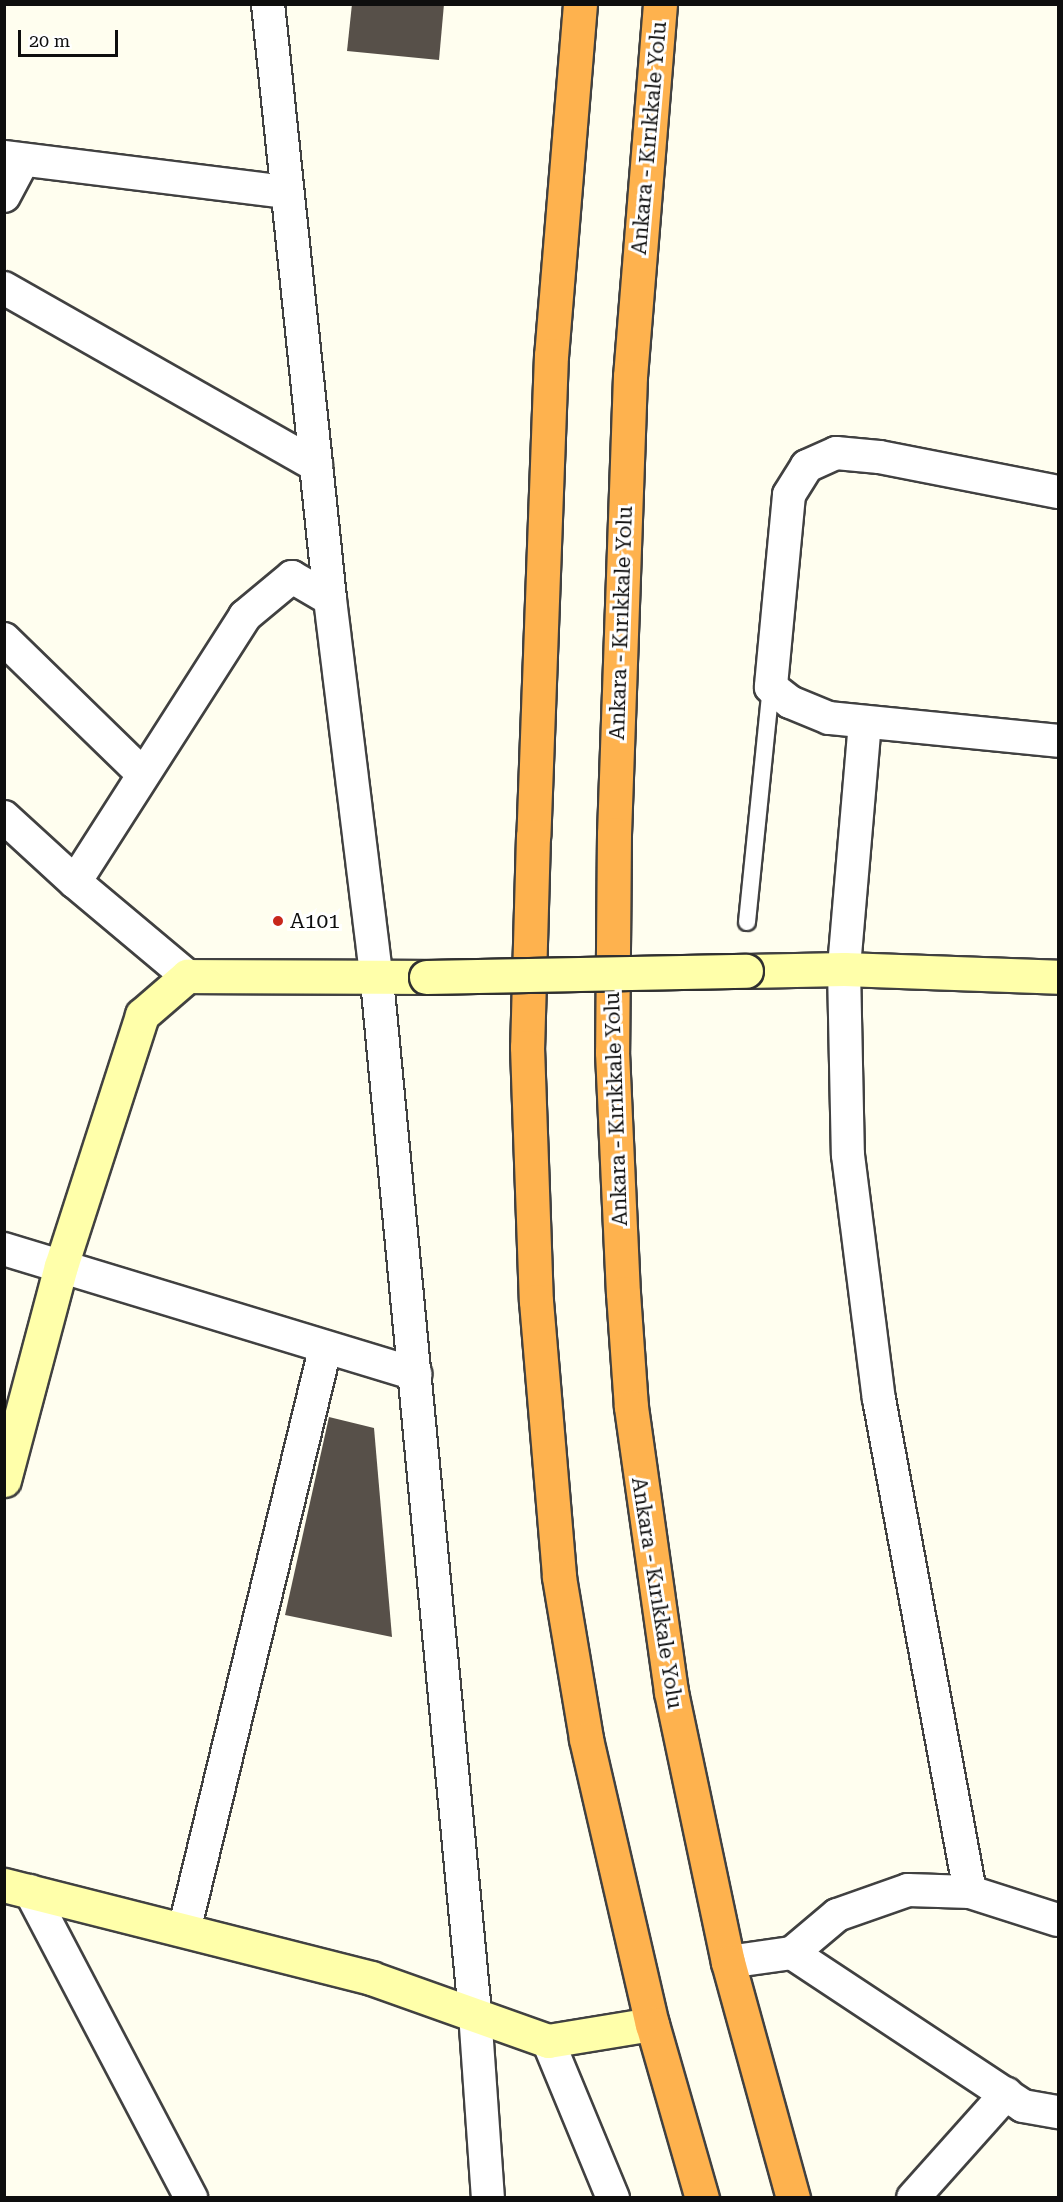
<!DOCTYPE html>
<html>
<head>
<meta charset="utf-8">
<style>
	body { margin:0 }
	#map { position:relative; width:1063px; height:2202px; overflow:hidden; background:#fffeef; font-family:"Roboto Serif",serif }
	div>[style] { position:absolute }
	.building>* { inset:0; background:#575049 }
	.roads { filter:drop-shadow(2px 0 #414141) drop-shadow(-2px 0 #414141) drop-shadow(0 2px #414141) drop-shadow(0 -2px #414141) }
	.lane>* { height:16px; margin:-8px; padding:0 8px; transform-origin:8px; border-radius:8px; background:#fff }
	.street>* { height:32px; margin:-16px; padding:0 16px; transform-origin:16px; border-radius:16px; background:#fff }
	.secondary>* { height:33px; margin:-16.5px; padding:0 16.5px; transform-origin:16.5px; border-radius:16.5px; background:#ffa }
	.highway>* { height:33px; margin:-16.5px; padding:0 16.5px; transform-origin:16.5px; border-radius:16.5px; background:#feb24e }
	.bridges { filter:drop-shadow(2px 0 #303030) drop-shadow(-2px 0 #303030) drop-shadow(0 2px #303030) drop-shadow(0 -2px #303030) }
	.secondary-bridge>* { height:33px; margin:-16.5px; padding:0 16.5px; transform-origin:16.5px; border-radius:16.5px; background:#ffa }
	.dots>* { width:16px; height:16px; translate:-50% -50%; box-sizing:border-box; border:3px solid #fff; border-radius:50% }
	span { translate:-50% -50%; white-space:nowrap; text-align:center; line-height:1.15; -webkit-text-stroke:6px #fff; paint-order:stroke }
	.street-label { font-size:21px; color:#0e0e0e }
	.poi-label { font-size:21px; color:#0e0e0e }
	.left { translate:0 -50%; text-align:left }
	.frame { position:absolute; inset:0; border:6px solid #0e0e0e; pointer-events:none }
	.scale { position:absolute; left:18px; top:30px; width:100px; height:27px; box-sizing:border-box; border:3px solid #0e0e0e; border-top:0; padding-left:8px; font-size:18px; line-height:21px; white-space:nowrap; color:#0e0e0e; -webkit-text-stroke:4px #fff; paint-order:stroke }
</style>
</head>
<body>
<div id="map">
	<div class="building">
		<div style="clip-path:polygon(352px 4px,444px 4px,439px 60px,347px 51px)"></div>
		<div style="clip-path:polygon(329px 1417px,374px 1428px,392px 1637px,285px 1615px)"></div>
	</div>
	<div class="roads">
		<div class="lane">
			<div style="left:747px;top:922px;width:236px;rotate:-84.2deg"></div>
		</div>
		<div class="street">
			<div style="left:268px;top:4px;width:598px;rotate:84.05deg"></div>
			<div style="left:330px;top:599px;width:384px;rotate:83deg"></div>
			<div style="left:377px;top:980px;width:1038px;rotate:84.58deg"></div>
			<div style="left:475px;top:2013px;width:185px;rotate:86deg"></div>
			<div style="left:4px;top:157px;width:285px;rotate:7.1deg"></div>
			<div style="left:4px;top:196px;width:40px;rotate:-62deg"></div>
			<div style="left:4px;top:288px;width:359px;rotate:29.6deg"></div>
			<div style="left:1058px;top:492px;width:182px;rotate:-168.9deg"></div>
			<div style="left:879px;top:457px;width:43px;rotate:-174.7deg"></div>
			<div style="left:836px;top:453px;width:32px;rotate:156deg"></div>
			<div style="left:807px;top:466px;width:34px;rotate:122deg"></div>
			<div style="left:789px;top:495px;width:193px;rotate:95.4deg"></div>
			<div style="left:771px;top:687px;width:24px;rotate:38deg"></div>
			<div style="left:790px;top:702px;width:42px;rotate:22.3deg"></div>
			<div style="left:829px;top:718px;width:230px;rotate:5.7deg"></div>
			<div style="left:4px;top:639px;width:192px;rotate:44.2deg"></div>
			<div style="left:865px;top:722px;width:248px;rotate:94.9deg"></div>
			<div style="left:844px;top:969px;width:186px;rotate:88.8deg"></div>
			<div style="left:848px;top:1155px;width:246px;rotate:82.8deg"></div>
			<div style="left:879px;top:1399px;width:501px;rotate:79.54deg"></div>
			<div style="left:4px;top:817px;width:96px;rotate:42.5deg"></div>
			<div style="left:75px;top:882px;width:146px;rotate:40deg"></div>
			<div style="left:75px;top:882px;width:316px;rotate:-57.4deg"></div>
			<div style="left:245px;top:616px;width:61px;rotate:-39.7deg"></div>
			<div style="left:292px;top:577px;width:44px;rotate:30.1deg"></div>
			<div style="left:4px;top:1249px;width:430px;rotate:16.9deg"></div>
			<div style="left:30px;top:1891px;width:347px;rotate:62.3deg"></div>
			<div style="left:184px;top:1931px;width:599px;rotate:-76.38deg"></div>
			<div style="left:792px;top:1953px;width:59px;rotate:-40.2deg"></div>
			<div style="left:837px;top:1915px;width:75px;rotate:-19.4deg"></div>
			<div style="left:908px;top:1890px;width:62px;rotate:1.8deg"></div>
			<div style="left:970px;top:1892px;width:92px;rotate:17.7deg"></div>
			<div style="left:728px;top:1962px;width:65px;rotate:-8deg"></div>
			<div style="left:792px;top:1953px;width:277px;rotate:33.5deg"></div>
			<div style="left:1023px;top:2106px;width:36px;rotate:10deg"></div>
			<div style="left:548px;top:2041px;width:170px;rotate:67.5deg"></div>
			<div style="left:913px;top:2198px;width:140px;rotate:-48.2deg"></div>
		</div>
		<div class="secondary">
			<div style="left:746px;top:971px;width:98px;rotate:-1.2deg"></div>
			<div style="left:844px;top:969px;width:214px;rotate:2.1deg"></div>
			<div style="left:4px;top:1480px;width:221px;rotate:-75.1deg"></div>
			<div style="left:61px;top:1266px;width:264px;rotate:-72.1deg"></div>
			<div style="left:142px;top:1015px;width:60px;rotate:-40.9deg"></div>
			<div style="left:187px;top:976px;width:239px;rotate:0.2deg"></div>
			<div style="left:4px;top:1885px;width:379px;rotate:14.2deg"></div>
			<div style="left:371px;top:1978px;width:188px;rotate:19.6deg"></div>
			<div style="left:548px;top:2041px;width:105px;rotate:-9.3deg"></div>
		</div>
		<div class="highway">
			<div style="left:580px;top:4px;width:352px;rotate:94.7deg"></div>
			<div style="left:551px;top:355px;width:481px;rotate:92.1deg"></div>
			<div style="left:533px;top:836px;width:211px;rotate:91.6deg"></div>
			<div style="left:527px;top:1047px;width:254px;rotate:88deg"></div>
			<div style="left:536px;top:1301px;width:277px;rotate:85.2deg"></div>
			<div style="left:559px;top:1577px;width:164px;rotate:80.5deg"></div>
			<div style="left:586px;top:1739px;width:293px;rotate:77deg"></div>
			<div style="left:652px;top:2024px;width:181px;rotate:74deg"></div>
			<div style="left:660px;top:4px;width:373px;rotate:94.6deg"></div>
			<div style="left:630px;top:376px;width:458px;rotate:92deg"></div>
			<div style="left:614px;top:834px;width:218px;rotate:90.5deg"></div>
			<div style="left:612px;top:1052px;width:241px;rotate:87.4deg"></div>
			<div style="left:623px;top:1293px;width:114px;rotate:86deg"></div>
			<div style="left:631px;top:1407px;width:288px;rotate:82deg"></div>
			<div style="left:671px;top:1692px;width:276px;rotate:78.1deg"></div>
			<div style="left:728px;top:1962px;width:245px;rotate:74.6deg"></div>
		</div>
	</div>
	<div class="bridges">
		<div class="secondary-bridge">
			<div style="left:426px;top:977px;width:320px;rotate:-1.1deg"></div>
		</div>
	</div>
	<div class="dots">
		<div style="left:278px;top:921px;background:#c8271c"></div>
	</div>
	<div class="street-label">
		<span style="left:649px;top:138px;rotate:-85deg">Ankara - Kırıkkale Yolu</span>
		<span style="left:621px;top:623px;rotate:-88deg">Ankara - Kırıkkale Yolu</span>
		<span style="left:616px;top:1109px;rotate:-92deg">Ankara - Kırıkkale Yolu</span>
		<span style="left:657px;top:1593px;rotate:81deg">Ankara - Kırıkkale Yolu</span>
	</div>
	<div class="poi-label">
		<span class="left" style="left:290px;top:921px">A101</span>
	</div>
	<div class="frame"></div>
	<div class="scale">20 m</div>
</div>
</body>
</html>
